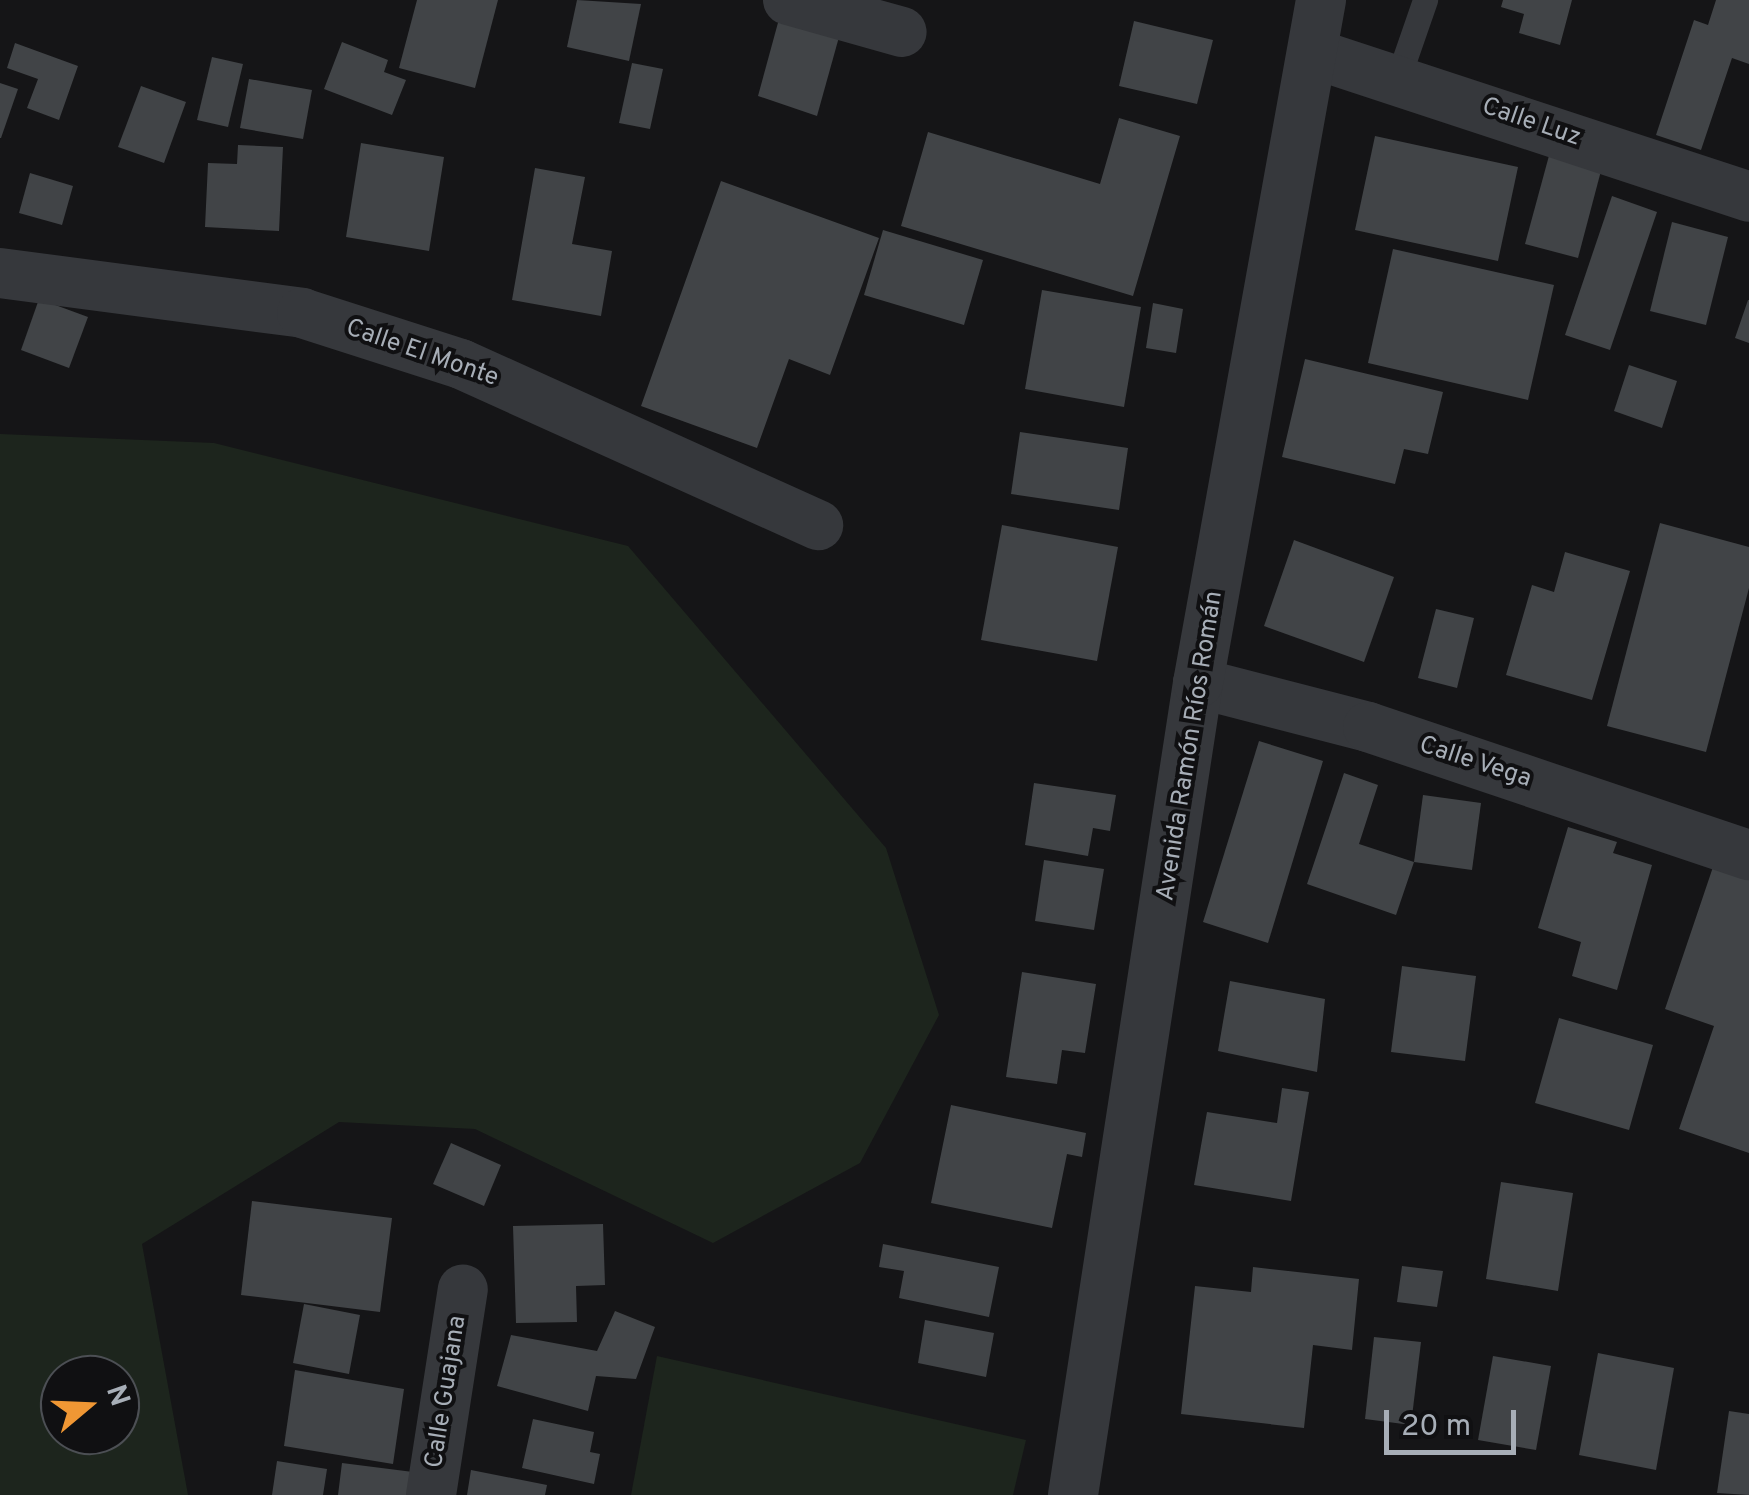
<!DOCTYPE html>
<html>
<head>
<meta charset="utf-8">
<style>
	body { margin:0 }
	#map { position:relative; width:1749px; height:1495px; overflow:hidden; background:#151517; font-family:Overpass,sans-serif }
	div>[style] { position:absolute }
	.green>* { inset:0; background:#1d251d }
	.building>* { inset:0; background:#414447 }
	.service>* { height:25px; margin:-12.5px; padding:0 12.5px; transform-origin:12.5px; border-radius:12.5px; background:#36383c }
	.minor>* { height:50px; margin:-25px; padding:0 25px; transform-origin:25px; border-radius:25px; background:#36383c }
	span { translate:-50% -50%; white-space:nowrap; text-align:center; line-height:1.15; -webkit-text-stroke:8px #101012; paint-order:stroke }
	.street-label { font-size:25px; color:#a7aeb7 }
	.north { position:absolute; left:40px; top:1355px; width:100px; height:100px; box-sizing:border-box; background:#101012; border:2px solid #4c4f54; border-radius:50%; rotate:71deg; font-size:28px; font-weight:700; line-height:40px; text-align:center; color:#a7aeb7 }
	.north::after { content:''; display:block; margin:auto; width:35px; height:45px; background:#f09734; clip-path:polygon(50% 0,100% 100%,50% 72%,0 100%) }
	.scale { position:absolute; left:1384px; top:1410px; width:132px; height:45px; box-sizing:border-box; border:5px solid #a7aeb7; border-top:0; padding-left:12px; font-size:30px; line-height:35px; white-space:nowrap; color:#a7aeb7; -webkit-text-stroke:8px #101012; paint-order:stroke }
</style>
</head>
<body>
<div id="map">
	<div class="green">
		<div style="clip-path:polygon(evenodd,0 434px,214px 443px,628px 546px,886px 848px,939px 1015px,860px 1163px,713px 1243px,475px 1129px,339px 1122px,142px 1244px,188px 1495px,0 1495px,0 434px,120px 1375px,120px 1435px,60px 1435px,60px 1375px,120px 1375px)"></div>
		<div style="clip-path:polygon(657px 1356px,1026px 1440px,1013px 1495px,631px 1495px)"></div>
	</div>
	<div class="building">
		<div style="clip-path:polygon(417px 0,498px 0,475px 88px,399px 68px)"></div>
		<div style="clip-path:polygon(577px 0,641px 4px,629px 61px,567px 47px)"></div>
		<div style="clip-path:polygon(1503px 0,1572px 0,1560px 45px,1519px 33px,1524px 14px,1501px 7px)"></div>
		<div style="clip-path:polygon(1716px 0,1749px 0,1749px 64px,1732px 58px,1701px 150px,1656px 135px,1694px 20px,1708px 25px)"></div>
		<div style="clip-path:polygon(779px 19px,839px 37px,817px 116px,758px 96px)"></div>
		<div style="clip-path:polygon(1134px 21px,1213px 40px,1197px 104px,1119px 86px)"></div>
		<div style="clip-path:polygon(342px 42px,388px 60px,384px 72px,406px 80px,392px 115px,324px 89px)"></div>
		<div style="clip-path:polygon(15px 43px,78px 66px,59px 120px,27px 108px,38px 79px,7px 68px)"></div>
		<div style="clip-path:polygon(212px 57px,243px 64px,228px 127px,197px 120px)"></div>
		<div style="clip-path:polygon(632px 63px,663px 69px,650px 129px,619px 123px)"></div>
		<div style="clip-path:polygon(249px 79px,312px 90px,303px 139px,240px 128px)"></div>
		<div style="clip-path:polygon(0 83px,18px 89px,1px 138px,0 138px)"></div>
		<div style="clip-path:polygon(141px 86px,186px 102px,164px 163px,118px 147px)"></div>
		<div style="clip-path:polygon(1119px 118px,1180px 136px,1133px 296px,901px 226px,928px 132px,1100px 184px)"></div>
		<div style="clip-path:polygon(1375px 136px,1518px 167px,1498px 261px,1355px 230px)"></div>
		<div style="clip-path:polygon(361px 143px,444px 157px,429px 251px,346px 237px)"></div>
		<div style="clip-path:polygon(238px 145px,283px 147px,279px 231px,205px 227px,208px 163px,237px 164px)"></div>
		<div style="clip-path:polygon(1550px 152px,1602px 167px,1578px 258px,1525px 244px)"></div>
		<div style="clip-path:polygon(535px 168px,585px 177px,572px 244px,612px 251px,601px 316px,512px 300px)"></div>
		<div style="clip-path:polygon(30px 173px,73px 186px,62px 225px,19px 213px)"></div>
		<div style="clip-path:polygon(721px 181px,879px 238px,830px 375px,789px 359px,757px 448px,641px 406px)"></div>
		<div style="clip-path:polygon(1612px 196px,1657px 212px,1610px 350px,1565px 335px)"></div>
		<div style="clip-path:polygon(1672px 222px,1728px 237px,1706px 325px,1650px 311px)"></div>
		<div style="clip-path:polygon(883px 230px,983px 260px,964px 325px,864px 295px)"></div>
		<div style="clip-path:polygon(1393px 249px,1554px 285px,1528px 400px,1368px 363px)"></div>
		<div style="clip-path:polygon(1042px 290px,1141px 307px,1124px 407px,1025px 389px)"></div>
		<div style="clip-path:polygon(39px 299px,88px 317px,69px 368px,21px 350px)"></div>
		<div style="clip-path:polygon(1748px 300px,1749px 300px,1749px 343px,1735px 338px)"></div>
		<div style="clip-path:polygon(1153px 303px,1183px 309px,1176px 353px,1146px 348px)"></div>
		<div style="clip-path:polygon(1305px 359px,1443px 392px,1428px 454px,1404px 449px,1395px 484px,1282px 457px)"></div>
		<div style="clip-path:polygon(1629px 365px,1677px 381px,1662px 428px,1614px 411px)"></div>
		<div style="clip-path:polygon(1020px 432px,1128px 448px,1119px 510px,1011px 494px)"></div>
		<div style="clip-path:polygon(1660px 523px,1749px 547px,1749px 588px,1706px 752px,1607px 726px)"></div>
		<div style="clip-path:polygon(1002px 525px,1118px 547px,1097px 661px,981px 640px)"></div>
		<div style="clip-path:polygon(1294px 540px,1394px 577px,1364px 662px,1264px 626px)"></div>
		<div style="clip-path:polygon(1565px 552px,1630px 571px,1592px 700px,1506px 675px,1532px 585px,1554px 592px)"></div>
		<div style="clip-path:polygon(1436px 609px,1474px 618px,1457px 688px,1418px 678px)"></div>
		<div style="clip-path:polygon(1259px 741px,1323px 761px,1268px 943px,1203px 922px)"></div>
		<div style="clip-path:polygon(1344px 773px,1378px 785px,1359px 844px,1414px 862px,1396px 915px,1307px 884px)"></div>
		<div style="clip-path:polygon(1034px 783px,1116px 795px,1110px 831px,1093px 828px,1088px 856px,1025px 845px)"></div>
		<div style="clip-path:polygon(1423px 795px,1481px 803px,1472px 870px,1414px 862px)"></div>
		<div style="clip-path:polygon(1568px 827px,1617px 842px,1613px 853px,1652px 865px,1617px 990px,1572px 976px,1581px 942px,1538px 928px)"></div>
		<div style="clip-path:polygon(1044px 860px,1104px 869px,1094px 930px,1035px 921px)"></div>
		<div style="clip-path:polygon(1713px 867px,1749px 879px,1749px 1153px,1679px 1129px,1714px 1026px,1665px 1009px)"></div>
		<div style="clip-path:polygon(1402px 966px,1476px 976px,1465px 1061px,1391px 1052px)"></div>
		<div style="clip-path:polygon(1022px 972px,1096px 984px,1085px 1053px,1062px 1050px,1057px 1084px,1006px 1077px)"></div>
		<div style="clip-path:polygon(1230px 981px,1325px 999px,1317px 1072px,1218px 1051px)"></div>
		<div style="clip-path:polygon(1559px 1018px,1653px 1045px,1629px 1130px,1535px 1103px)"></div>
		<div style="clip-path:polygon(1282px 1088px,1309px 1092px,1291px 1201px,1194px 1185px,1207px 1112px,1277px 1123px)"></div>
		<div style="clip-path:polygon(951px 1105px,1086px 1133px,1082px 1157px,1067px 1154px,1052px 1228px,931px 1203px)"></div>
		<div style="clip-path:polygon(451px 1143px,501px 1165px,484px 1206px,433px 1184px)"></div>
		<div style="clip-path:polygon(1501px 1182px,1573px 1193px,1558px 1291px,1486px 1279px)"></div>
		<div style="clip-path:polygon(252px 1201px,392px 1218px,380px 1312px,241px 1295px)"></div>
		<div style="clip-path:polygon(603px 1224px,605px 1285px,576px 1286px,577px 1322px,516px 1323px,513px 1226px)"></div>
		<div style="clip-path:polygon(883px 1244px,999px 1267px,989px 1317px,899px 1298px,904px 1271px,879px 1267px)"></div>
		<div style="clip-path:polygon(1402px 1266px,1443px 1271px,1437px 1307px,1397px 1302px)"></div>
		<div style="clip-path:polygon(1253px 1267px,1359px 1279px,1352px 1350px,1313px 1345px,1304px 1428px,1181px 1414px,1195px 1286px,1251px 1292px)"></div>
		<div style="clip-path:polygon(304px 1304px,360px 1315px,349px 1374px,293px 1363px)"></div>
		<div style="clip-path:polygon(615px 1311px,655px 1327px,636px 1379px,596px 1376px,588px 1411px,497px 1386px,511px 1335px,597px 1351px)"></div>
		<div style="clip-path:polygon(925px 1320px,994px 1333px,986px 1377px,918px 1363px)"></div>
		<div style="clip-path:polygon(1374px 1337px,1421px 1342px,1411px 1425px,1365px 1419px)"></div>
		<div style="clip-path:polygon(1598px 1353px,1674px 1368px,1656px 1470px,1579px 1455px)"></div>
		<div style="clip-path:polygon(1493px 1356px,1551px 1366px,1536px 1450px,1478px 1440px)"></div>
		<div style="clip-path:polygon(295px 1370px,404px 1389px,393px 1464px,284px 1446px)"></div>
		<div style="clip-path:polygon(1729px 1411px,1749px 1414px,1749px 1495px,1717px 1493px)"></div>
		<div style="clip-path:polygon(533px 1419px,594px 1432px,590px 1452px,600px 1454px,594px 1484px,522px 1468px)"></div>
		<div style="clip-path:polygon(277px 1461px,327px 1469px,323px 1495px,272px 1495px)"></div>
		<div style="clip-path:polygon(342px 1463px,413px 1472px,410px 1495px,338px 1495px)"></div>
		<div style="clip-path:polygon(471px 1470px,547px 1485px,545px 1495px,467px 1495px)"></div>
	</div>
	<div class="service">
		<div style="left:1398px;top:78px;width:83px;rotate:-70.9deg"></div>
	</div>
	<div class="minor">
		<div style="left:788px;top:0;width:118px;rotate:15.7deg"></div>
		<div style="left:1312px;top:53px;width:460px;rotate:18.2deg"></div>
		<div style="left:0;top:273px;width:305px;rotate:7.5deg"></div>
		<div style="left:302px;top:313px;width:167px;rotate:17.8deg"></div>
		<div style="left:461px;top:364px;width:392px;rotate:24.3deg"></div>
		<div style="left:1198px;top:683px;width:176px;rotate:14.5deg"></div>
		<div style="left:1368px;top:727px;width:402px;rotate:18.6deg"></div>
		<div style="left:431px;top:1495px;width:208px;rotate:-81.2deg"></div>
		<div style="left:1073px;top:1495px;width:822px;rotate:-81.25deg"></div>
		<div style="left:1198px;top:683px;width:694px;rotate:-79.79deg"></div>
	</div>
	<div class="street-label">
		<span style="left:1531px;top:123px;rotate:19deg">Calle Luz</span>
		<span style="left:422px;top:354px;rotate:19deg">Calle El Monte</span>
		<span style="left:1191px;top:746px;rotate:-81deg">Avenida Ramón Ríos Román</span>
		<span style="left:1475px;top:763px;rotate:18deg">Calle Vega</span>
		<span style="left:447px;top:1392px;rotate:-81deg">Calle Guajana</span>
	</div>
	<div class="north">N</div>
	<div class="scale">20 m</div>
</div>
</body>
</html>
